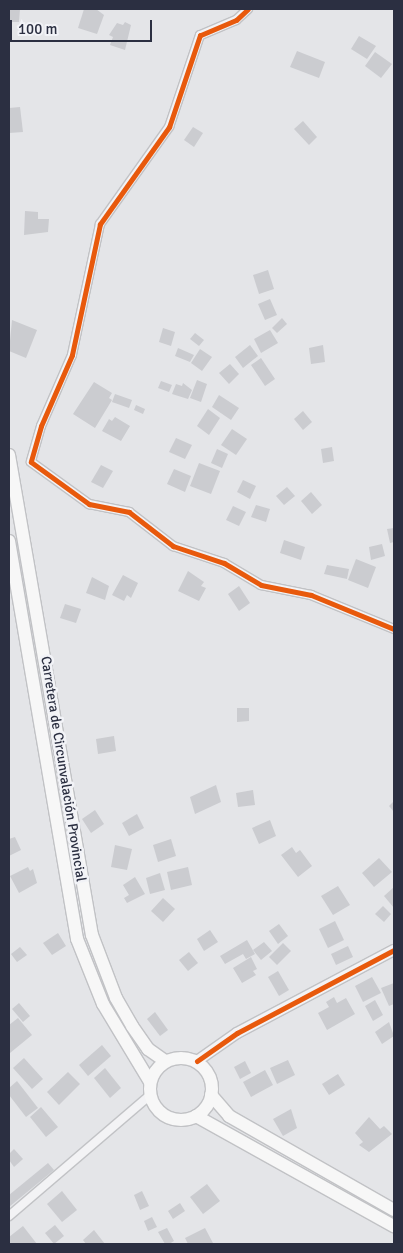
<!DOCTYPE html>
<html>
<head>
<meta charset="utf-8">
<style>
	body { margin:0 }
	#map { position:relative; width:403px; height:1253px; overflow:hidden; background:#e4e5e8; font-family:Signika,sans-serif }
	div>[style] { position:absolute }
	.building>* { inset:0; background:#cbccd0 }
	.roads { filter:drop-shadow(1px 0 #c1c2c5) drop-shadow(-1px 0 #c1c2c5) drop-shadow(0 1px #c1c2c5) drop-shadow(0 -1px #c1c2c5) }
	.minor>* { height:8px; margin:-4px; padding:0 4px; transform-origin:4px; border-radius:4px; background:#f3f3f5 }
	.tertiary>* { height:10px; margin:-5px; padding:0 5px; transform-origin:5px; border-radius:5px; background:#f3f3f5 }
	.trunk>* { height:12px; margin:-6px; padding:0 6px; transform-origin:6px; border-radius:6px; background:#f7f7f7 }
	.trunk>.ring { margin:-6px; padding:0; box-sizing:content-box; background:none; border:12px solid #f7f7f7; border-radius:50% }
	.cycleway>* { height:5px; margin:-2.5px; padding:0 2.5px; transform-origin:2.5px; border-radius:2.5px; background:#e8590c }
	span { translate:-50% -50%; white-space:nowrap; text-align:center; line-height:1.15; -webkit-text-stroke:5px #f2f3f7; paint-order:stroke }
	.street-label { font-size:14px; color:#2b2f41 }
	.frame { position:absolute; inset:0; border:10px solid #2b2f41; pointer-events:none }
	.scale { position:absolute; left:10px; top:20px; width:142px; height:22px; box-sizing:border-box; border:2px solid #2b2f41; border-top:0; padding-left:6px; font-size:15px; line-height:18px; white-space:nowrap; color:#2b2f41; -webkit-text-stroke:4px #f2f3f7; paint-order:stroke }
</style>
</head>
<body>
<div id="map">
	<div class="building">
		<div style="clip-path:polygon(9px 9px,20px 9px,19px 22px,9px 22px)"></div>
		<div style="clip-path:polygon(84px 9px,96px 9px,104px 15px,97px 34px,78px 28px)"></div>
		<div style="clip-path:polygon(125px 22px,131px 25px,125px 50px,110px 45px,113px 37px,109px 35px,117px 23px,123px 25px)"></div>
		<div style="clip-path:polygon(359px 36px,376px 46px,367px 59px,351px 49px)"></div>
		<div style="clip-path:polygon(297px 51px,325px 62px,319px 78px,290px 67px)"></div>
		<div style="clip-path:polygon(375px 52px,392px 64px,381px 78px,365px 66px)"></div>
		<div style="clip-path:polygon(20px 107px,23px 132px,9px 133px,9px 108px)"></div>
		<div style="clip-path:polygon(303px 121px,317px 137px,309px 145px,294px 129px)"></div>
		<div style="clip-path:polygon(193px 127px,203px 133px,194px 147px,184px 140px)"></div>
		<div style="clip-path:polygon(25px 211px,38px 212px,38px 219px,49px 219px,48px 232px,24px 235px)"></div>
		<div style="clip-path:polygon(268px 270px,274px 289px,259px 294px,253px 275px)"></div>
		<div style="clip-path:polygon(270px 299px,277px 315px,265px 320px,258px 304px)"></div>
		<div style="clip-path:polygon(282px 318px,287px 324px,277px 333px,272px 328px)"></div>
		<div style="clip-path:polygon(12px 320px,37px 330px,26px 358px,9px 351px)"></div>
		<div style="clip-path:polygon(163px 328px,175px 332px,171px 346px,159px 342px)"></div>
		<div style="clip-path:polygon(270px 330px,278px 343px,261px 353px,254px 339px)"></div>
		<div style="clip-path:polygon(195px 333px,204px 340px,199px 346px,190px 339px)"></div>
		<div style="clip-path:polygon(250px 345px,258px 356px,243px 368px,235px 357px)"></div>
		<div style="clip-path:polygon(323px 345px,325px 362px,311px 364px,309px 348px)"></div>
		<div style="clip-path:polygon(178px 348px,194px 355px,190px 362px,175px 356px)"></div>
		<div style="clip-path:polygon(200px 349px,212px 357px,202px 371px,191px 363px)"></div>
		<div style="clip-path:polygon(261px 358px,275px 379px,265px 386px,251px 365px)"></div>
		<div style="clip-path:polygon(230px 364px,239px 374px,229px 384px,219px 373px)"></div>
		<div style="clip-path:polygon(197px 380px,207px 384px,201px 402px,190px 398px)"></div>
		<div style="clip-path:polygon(161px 381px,172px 385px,169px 392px,158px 388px)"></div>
		<div style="clip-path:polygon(94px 382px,112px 393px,109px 398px,112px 400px,95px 428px,73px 414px)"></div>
		<div style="clip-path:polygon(183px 383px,192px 390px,188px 399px,172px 394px,176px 384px,182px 386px)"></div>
		<div style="clip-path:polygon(115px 394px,132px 400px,129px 408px,112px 402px)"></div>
		<div style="clip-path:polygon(219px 395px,239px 408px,231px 420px,212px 407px)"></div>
		<div style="clip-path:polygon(136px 405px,145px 409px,143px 414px,134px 410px)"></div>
		<div style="clip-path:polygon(208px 409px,220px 418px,209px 435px,197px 426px)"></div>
		<div style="clip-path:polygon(303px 411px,312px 422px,303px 430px,294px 419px)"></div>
		<div style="clip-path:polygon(115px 417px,130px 426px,121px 441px,102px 431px,109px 419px,112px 421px)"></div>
		<div style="clip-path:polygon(232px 429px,247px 439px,236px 455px,221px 445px)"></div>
		<div style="clip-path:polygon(176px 438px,192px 445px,185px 459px,169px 452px)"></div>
		<div style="clip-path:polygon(332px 447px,334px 461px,323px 463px,321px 449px)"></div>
		<div style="clip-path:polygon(217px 449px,228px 454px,222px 468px,211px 463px)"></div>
		<div style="clip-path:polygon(199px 463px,220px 471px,211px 494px,190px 486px)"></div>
		<div style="clip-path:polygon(101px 465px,113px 471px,103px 488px,91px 482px)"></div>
		<div style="clip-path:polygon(174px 469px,191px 476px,185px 492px,167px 484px)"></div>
		<div style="clip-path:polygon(243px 480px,256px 486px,250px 499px,237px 492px)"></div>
		<div style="clip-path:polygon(287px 487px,295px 496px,284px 505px,276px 496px)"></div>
		<div style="clip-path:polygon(311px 492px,322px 505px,312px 514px,301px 501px)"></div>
		<div style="clip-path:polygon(256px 505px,270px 509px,266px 522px,251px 517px)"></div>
		<div style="clip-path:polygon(233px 506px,246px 512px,239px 526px,226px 520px)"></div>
		<div style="clip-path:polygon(394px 528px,394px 542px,390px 543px,387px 529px)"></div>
		<div style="clip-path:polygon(284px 540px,305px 547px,301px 560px,280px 553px)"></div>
		<div style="clip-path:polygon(382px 544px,385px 556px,371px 560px,369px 547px)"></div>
		<div style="clip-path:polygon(356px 559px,376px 567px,368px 588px,348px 580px)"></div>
		<div style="clip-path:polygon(327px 565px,349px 569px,347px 579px,324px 574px)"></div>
		<div style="clip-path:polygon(188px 571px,204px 582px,201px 586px,206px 588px,199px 601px,178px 591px)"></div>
		<div style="clip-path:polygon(123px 575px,138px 583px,131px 598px,127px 595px,124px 601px,112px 595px)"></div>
		<div style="clip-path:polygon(92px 577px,109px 586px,105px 600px,86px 593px)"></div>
		<div style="clip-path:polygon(239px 586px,250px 603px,239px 611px,228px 594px)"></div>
		<div style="clip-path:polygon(65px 604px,81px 609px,76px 623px,60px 618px)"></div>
		<div style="clip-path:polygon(237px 708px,249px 708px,249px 721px,237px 722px)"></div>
		<div style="clip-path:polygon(114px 736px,116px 751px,98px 754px,96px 739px)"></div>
		<div style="clip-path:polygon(216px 785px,221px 802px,195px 814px,190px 797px)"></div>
		<div style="clip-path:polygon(253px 790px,255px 805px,238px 807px,236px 793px)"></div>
		<div style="clip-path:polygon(394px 801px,394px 812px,389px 806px)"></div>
		<div style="clip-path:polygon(95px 810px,104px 824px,91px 833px,82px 819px)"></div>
		<div style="clip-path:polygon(137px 814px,144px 828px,129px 836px,122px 823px)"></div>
		<div style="clip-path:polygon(270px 820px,276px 836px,259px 844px,252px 828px)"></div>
		<div style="clip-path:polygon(15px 837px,21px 850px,9px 856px,9px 839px)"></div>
		<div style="clip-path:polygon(171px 839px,176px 856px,158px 862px,153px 845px)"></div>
		<div style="clip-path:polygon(115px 845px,132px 849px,127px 870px,111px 867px)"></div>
		<div style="clip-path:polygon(292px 847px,296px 853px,300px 850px,312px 866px,298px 877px,281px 855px)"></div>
		<div style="clip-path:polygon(379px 858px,392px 872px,374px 887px,362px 873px)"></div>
		<div style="clip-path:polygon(28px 867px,30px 871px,33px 869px,37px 883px,19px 893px,10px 876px)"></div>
		<div style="clip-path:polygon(188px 867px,192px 885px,171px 890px,167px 872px)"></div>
		<div style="clip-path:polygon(160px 873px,165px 890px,150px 894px,146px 878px)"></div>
		<div style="clip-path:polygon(135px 877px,145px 894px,127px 903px,124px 898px,129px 895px,123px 885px)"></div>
		<div style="clip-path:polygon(338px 886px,350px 905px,333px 915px,321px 896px)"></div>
		<div style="clip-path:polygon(394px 887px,394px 908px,384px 896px)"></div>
		<div style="clip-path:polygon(163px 898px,175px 909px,163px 922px,151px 911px)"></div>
		<div style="clip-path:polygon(383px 906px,391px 914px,384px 922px,375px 914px)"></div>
		<div style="clip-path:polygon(335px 921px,344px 940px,328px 948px,319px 929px)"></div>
		<div style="clip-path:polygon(279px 924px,288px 936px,278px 944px,269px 931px)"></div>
		<div style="clip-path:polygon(210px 930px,218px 942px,204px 951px,197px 939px)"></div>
		<div style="clip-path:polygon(58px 933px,66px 946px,52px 955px,43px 943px)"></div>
		<div style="clip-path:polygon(247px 940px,255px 954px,246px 959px,243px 954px,225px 964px,220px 956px)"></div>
		<div style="clip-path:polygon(264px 942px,272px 951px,261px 960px,253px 950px)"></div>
		<div style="clip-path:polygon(283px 943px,291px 951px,277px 965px,269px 957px)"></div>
		<div style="clip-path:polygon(348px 946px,353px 957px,336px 965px,331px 954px)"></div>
		<div style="clip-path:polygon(20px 947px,27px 955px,17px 962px,11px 954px)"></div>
		<div style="clip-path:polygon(189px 952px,198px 963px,188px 971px,179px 960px)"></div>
		<div style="clip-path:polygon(251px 957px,257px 969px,253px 971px,256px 975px,242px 983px,233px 968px)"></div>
		<div style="clip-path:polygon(278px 971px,289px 990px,279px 996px,268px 977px)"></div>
		<div style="clip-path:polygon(372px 977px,381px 993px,363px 1002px,355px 986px)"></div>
		<div style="clip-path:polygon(394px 983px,394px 1004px,389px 1006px,381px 988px)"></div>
		<div style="clip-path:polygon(334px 997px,337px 1003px,346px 998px,355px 1014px,327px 1030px,318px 1013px,329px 1007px,326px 1002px)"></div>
		<div style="clip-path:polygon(375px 1000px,383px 1015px,373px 1021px,365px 1006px)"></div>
		<div style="clip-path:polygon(19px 1003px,30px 1016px,23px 1022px,12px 1009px)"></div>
		<div style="clip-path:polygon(155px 1012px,168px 1030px,160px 1036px,147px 1019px)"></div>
		<div style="clip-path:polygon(18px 1018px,32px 1035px,10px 1053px,9px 1025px)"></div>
		<div style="clip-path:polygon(389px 1022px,394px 1036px,382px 1044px,375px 1032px)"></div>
		<div style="clip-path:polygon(102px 1045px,111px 1056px,88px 1076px,79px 1065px)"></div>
		<div style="clip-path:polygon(24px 1058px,43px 1079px,32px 1089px,13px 1068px)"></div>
		<div style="clip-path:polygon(288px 1060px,295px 1075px,277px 1084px,270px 1068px)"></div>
		<div style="clip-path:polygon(245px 1061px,251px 1073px,240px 1079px,234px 1067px)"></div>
		<div style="clip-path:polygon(105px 1068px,121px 1088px,110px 1098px,94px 1078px)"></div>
		<div style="clip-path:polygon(265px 1070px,273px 1085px,251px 1097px,243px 1082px)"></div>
		<div style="clip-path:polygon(68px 1072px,80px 1084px,59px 1105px,47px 1092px)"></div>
		<div style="clip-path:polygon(338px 1074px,345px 1085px,329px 1095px,322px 1084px)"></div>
		<div style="clip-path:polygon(17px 1081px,38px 1108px,26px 1117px,9px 1095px,9px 1088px)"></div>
		<div style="clip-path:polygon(41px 1107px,58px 1127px,46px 1137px,30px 1117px)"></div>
		<div style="clip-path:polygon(291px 1109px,297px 1128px,283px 1136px,273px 1119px)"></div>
		<div style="clip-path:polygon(369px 1117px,380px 1129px,384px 1126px,392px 1134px,369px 1152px,359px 1145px,363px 1142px,355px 1133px)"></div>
		<div style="clip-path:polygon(14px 1149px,23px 1159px,14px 1167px,9px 1160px,9px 1154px)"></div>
		<div style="clip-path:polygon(48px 1163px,54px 1170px,9px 1207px,9px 1195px)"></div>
		<div style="clip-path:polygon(207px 1184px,220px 1201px,203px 1214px,190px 1197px)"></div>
		<div style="clip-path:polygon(62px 1191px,77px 1210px,62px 1222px,47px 1204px)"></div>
		<div style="clip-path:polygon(142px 1191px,149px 1206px,140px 1210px,134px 1195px)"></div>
		<div style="clip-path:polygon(180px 1203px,185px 1211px,173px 1219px,168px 1211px)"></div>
		<div style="clip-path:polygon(152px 1217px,157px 1227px,148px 1231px,144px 1221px)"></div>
		<div style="clip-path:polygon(55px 1225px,64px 1236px,54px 1244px,45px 1233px)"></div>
		<div style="clip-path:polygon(23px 1226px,37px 1244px,9px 1243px,9px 1237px)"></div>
		<div style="clip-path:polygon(167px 1228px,174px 1241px,169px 1244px,165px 1244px,158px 1232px)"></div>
		<div style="clip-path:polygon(205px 1228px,213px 1243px,188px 1244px,185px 1238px)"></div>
		<div style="clip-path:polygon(94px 1230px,105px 1244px,86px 1244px,83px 1240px)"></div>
	</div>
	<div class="roads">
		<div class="minor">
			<div style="left:248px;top:9px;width:16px;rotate:137deg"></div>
			<div style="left:236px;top:20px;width:39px;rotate:157deg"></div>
			<div style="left:200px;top:35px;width:97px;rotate:108.6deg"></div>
			<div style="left:169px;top:127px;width:119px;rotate:125.4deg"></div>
			<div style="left:100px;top:224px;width:134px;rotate:102.1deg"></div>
			<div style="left:72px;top:355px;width:77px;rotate:113.6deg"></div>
			<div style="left:41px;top:426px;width:37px;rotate:106deg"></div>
			<div style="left:31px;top:462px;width:72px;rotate:35.9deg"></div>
			<div style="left:89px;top:504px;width:41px;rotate:11.3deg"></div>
			<div style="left:129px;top:512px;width:56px;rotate:37.7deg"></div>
			<div style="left:173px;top:546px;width:54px;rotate:18.4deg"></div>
			<div style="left:224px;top:563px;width:43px;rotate:30.7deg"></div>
			<div style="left:261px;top:585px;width:51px;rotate:11.3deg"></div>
			<div style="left:311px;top:595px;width:90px;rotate:22.3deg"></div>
			<div style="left:9px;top:1216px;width:186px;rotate:-40.6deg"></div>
		</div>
		<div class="tertiary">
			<div style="left:197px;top:1061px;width:49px;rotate:-35deg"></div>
			<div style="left:237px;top:1033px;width:178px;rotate:-27.9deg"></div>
		</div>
		<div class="trunk">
			<div style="left:9px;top:455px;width:487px;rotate:80.2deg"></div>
			<div style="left:92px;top:935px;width:67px;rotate:69.1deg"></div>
			<div style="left:116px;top:998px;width:32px;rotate:60deg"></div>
			<div style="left:132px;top:1026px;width:28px;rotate:55deg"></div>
			<div style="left:148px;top:1049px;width:21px;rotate:35deg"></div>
			<div style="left:9px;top:541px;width:404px;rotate:80.3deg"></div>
			<div style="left:77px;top:939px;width:70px;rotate:68.2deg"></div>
			<div style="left:103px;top:1004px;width:91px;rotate:58.9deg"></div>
			<div class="ring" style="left:150px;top:1058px;width:50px;height:50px"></div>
			<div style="left:211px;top:1095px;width:28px;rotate:49deg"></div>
			<div style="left:229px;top:1116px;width:190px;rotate:29.7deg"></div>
			<div style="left:196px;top:1116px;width:227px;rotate:29.1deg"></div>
		</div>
	</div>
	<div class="cycleway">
		<div style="left:248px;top:9px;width:16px;rotate:137deg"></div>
		<div style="left:236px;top:20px;width:39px;rotate:157deg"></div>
		<div style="left:200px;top:35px;width:97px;rotate:108.6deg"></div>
		<div style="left:169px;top:127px;width:119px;rotate:125.4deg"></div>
		<div style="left:100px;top:224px;width:134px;rotate:102.1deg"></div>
		<div style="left:72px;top:355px;width:77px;rotate:113.6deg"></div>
		<div style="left:41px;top:426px;width:37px;rotate:106deg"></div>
		<div style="left:31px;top:462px;width:72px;rotate:35.9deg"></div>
		<div style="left:89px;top:504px;width:41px;rotate:11.3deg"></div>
		<div style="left:129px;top:512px;width:56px;rotate:37.7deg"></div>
		<div style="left:173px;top:546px;width:54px;rotate:18.4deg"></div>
		<div style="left:224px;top:563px;width:43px;rotate:30.7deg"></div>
		<div style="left:261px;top:585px;width:51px;rotate:11.3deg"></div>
		<div style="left:311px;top:595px;width:90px;rotate:22.3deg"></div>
		<div style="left:197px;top:1061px;width:49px;rotate:-35deg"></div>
		<div style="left:237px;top:1033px;width:178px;rotate:-27.9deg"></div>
	</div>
	<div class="street-label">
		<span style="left:63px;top:769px;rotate:81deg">Carretera de Circunvalación Provincial</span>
	</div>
	<div class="frame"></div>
	<div class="scale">100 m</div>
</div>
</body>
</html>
